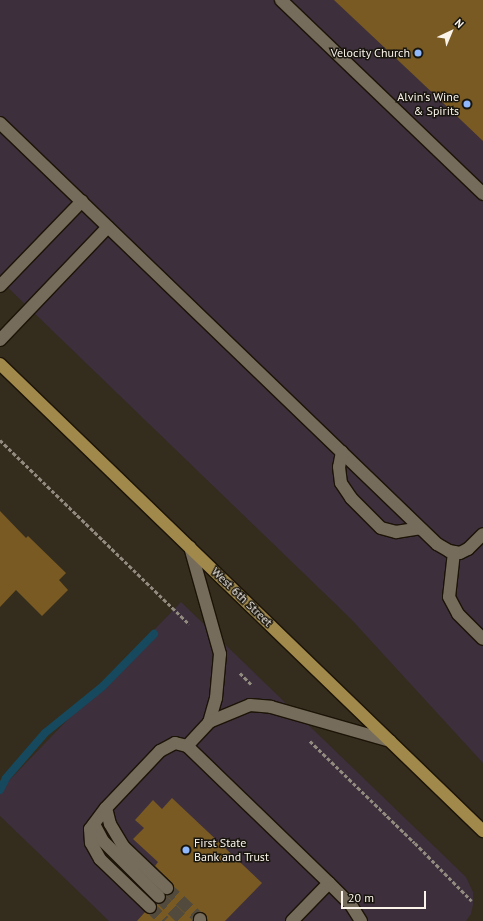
<!DOCTYPE html>
<html>
<head>
<meta charset="utf-8">
<style>
	body { margin:0 }
	#map { position:relative; width:483px; height:921px; overflow:hidden; background:#342c1d; font-family:"PT Sans",sans-serif }
	div>[style] { position:absolute }
	.commercial>* { inset:0; background:#3d2f3c }
	.stream>* { height:8px; margin:-4px; padding:0 4px; transform-origin:4px; border-radius:4px; background:#16495d }
	.building>* { inset:0; background:#795a22 }
	.minor-tunnel>* { height:12px; margin-top:-6px; transform-origin:0; background:repeating-linear-gradient(90deg,#524a3c 0 12px,transparent 0 18px) }
	.path>* { height:2.5px; margin-top:-1.25px; transform-origin:0; background:repeating-linear-gradient(90deg,#928b7f 0 4px,transparent 0 6px) }
	.roads { filter:drop-shadow(1px 0 #1c1407) drop-shadow(-1px 0 #1c1407) drop-shadow(0 1px #1c1407) drop-shadow(0 -1px #1c1407) }
	.minor>* { height:12px; margin:-6px; padding:0 6px; transform-origin:6px; border-radius:6px; background:#766c5c }
	.major>* { height:12px; margin:-6px; padding:0 6px; transform-origin:6px; border-radius:6px; background:#a1894c }
	.dots>* { width:11px; height:11px; translate:-50% -50%; box-sizing:border-box; border:2px solid #18150e; border-radius:50% }
	span { translate:-50% -50%; white-space:nowrap; text-align:center; line-height:1.15; -webkit-text-stroke:3px #18150e; paint-order:stroke }
	.poi-label { font-size:12px; color:#faf4eb }
	.right { translate:-100% -50%; text-align:right }
	.left { translate:0 -50%; text-align:left }
	.street-label { font-size:12px; color:#faf4eb }
	.north { position:absolute; left:431px; top:12px; width:40px; height:40px; -webkit-text-stroke:3px #18150e; paint-order:stroke; rotate:44deg; font-size:11px; font-weight:700; line-height:16px; text-align:center; color:#faf4eb }
	.north::after { content:''; display:block; margin:auto; width:14px; height:18px; background:#faf4eb; clip-path:polygon(50% 0,100% 100%,50% 72%,0 100%) }
	.scale { position:absolute; left:341px; top:891px; width:85px; height:18px; box-sizing:border-box; border:2px solid #faf4eb; border-top:0; padding-left:5px; font-size:12px; line-height:14px; white-space:nowrap; color:#faf4eb; -webkit-text-stroke:3px #18150e; paint-order:stroke }
</style>
</head>
<body>
<div id="map">
	<div class="commercial">
		<div style="clip-path:polygon(0 0,483px 0,483px 763px,351px 619px,0 280px)"></div>
		<div style="clip-path:polygon(181px 602px,466px 877px,473px 892px,473px 905px,471px 914px,466px 921px,109px 921px,0 816px,0 790px)"></div>
	</div>
	<div class="stream">
		<div style="left:0;top:790px;width:13px;rotate:-63deg"></div>
		<div style="left:6px;top:778px;width:60px;rotate:-49.1deg"></div>
		<div style="left:45px;top:733px;width:75px;rotate:-39deg"></div>
		<div style="left:103px;top:686px;width:73px;rotate:-45.6deg"></div>
	</div>
	<div class="building">
		<div style="clip-path:polygon(334px 0,483px 0,483px 141px,420px 81px)"></div>
		<div style="clip-path:polygon(0 511px,26px 538px,28px 536px,66px 573px,59px 580px,68px 590px,42px 616px,16px 590px,0 607px)"></div>
		<div style="clip-path:polygon(172px 798px,262px 883px,225px 921px,208px 921px,206px 915px,200px 912px,194px 915px,192px 921px,137px 921px,145px 912px,149px 914px,155px 912px,157px 904px,164px 903px,166px 895px,172px 893px,174px 889px,172px 883px,155px 866px,158px 862px,133px 839px,144px 828px,135px 820px,153px 800px,162px 809px)"></div>
	</div>
	<div class="minor-tunnel">
		<div style="left:167px;top:888px;width:45px;rotate:43.2deg"></div>
		<div style="left:159px;top:897px;width:35px;rotate:44deg"></div>
		<div style="left:150px;top:907px;width:20px;rotate:45deg"></div>
	</div>
	<div class="path">
		<div style="left:0;top:440px;width:264px;rotate:44.2deg"></div>
		<div style="left:240px;top:673px;width:16px;rotate:45deg"></div>
		<div style="left:310px;top:741px;width:146px;rotate:44.2deg"></div>
		<div style="left:415px;top:843px;width:81px;rotate:45.5deg"></div>
	</div>
	<div class="roads">
		<div class="minor">
			<div style="left:281px;top:0;width:280px;rotate:43.8deg"></div>
			<div style="left:0;top:123px;width:607px;rotate:43.93deg"></div>
			<div style="left:437px;top:544px;width:14px;rotate:30deg"></div>
			<div style="left:449px;top:551px;width:11px;rotate:10deg"></div>
			<div style="left:460px;top:553px;width:9px;rotate:-27deg"></div>
			<div style="left:468px;top:549px;width:21px;rotate:-45deg"></div>
			<div style="left:0;top:286px;width:118px;rotate:-46deg"></div>
			<div style="left:0;top:340px;width:156px;rotate:-46.3deg"></div>
			<div style="left:342px;top:452px;width:15px;rotate:101deg"></div>
			<div style="left:339px;top:467px;width:16px;rotate:83deg"></div>
			<div style="left:341px;top:483px;width:18px;rotate:56deg"></div>
			<div style="left:351px;top:498px;width:42px;rotate:45deg"></div>
			<div style="left:381px;top:528px;width:16px;rotate:15deg"></div>
			<div style="left:396px;top:532px;width:24px;rotate:-9deg"></div>
			<div style="left:190px;top:547px;width:111px;rotate:74.3deg"></div>
			<div style="left:220px;top:654px;width:44px;rotate:95.2deg"></div>
			<div style="left:216px;top:698px;width:25px;rotate:106deg"></div>
			<div style="left:454px;top:552px;width:45px;rotate:96.3deg"></div>
			<div style="left:449px;top:597px;width:19px;rotate:62deg"></div>
			<div style="left:458px;top:614px;width:35px;rotate:45deg"></div>
			<div style="left:106px;top:808px;width:16px;rotate:76deg"></div>
			<div style="left:110px;top:824px;width:26px;rotate:59deg"></div>
			<div style="left:123px;top:846px;width:61px;rotate:43.7deg"></div>
			<div style="left:94px;top:824px;width:19px;rotate:62deg"></div>
			<div style="left:103px;top:841px;width:79px;rotate:45deg"></div>
			<div style="left:329px;top:883px;width:31px;rotate:45deg"></div>
			<div style="left:351px;top:905px;width:19px;rotate:58deg"></div>
			<div style="left:150px;top:907px;width:69px;rotate:-136.2deg"></div>
			<div style="left:100px;top:859px;width:18px;rotate:-119deg"></div>
			<div style="left:91px;top:843px;width:14px;rotate:-94deg"></div>
			<div style="left:90px;top:829px;width:26px;rotate:-53deg"></div>
			<div style="left:106px;top:808px;width:79px;rotate:-46.5deg"></div>
			<div style="left:160px;top:751px;width:17px;rotate:-28deg"></div>
			<div style="left:175px;top:743px;width:12px;rotate:14deg"></div>
			<div style="left:200px;top:919px;width:2px;rotate:90deg"></div>
			<div style="left:292px;top:921px;width:53px;rotate:-45.8deg"></div>
			<div style="left:329px;top:883px;width:197px;rotate:-136deg"></div>
			<div style="left:187px;top:746px;width:33px;rotate:-47deg"></div>
			<div style="left:209px;top:722px;width:44px;rotate:-22.5deg"></div>
			<div style="left:250px;top:705px;width:21px;rotate:5deg"></div>
			<div style="left:271px;top:707px;width:124px;rotate:15.9deg"></div>
		</div>
		<div class="major">
			<div style="left:0;top:364px;width:672px;rotate:44.04deg"></div>
		</div>
	</div>
	<div class="dots">
		<div style="left:418px;top:53px;background:#8fb8fd"></div>
		<div style="left:467px;top:104px;background:#8fb8fd"></div>
		<div style="left:186px;top:850px;background:#8fb8fd"></div>
	</div>
	<div class="poi-label">
		<span class="right" style="left:410px;top:53px">Velocity Church</span>
		<span class="right" style="left:459px;top:104px">Alvin's Wine<br>&amp; Spirits</span>
		<span class="left" style="left:194px;top:850px">First State<br>Bank and Trust</span>
	</div>
	<div class="street-label">
		<span style="left:242px;top:597px;rotate:44deg">West 6th Street</span>
	</div>
	<div class="north">N</div>
	<div class="scale">20 m</div>
</div>
</body>
</html>
